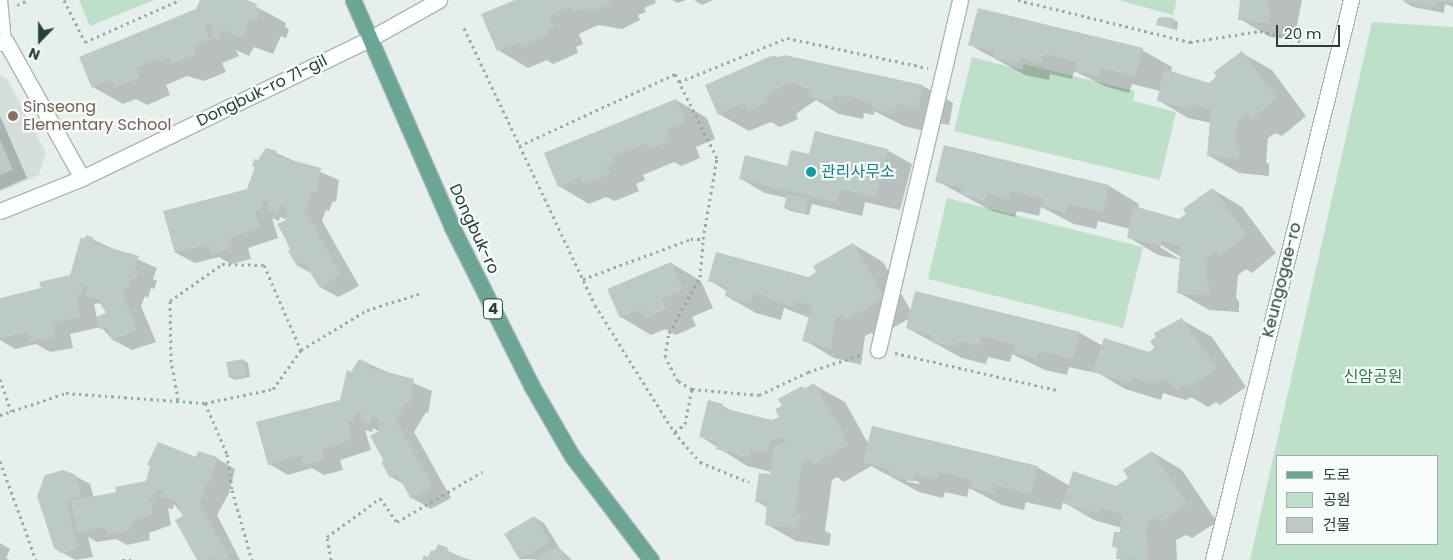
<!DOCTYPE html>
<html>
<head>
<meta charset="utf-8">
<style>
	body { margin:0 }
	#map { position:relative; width:1453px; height:560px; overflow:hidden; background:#e6efeb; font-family:Poppins,"Noto Sans KR",sans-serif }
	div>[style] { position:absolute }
	.built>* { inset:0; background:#d4dfda }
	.green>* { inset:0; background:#bfe0c8 }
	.shadow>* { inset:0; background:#0003 }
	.building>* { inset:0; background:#bbcac4 }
	.path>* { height:3px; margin-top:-1.5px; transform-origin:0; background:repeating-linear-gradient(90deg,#86b3a5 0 2.5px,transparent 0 6.5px) }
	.roads { filter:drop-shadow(1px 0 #a8b8b2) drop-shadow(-1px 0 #a8b8b2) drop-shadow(0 1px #a8b8b2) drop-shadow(0 -1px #a8b8b2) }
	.lane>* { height:10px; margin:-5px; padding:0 5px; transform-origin:5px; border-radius:5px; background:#fff }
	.street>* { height:15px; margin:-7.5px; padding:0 7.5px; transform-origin:7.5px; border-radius:7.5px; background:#fff }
	.secondary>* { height:15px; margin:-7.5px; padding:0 7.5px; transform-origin:7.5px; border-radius:7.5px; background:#fff }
	.primary>* { height:15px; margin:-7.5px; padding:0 7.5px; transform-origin:7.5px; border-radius:7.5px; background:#6aa596 }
	.dots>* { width:14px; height:14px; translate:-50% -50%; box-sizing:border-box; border:2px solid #f7fbf9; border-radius:50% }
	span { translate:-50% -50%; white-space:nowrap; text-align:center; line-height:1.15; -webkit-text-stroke:4.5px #f7fbf9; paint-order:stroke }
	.shield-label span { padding:1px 4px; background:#f7fbf9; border:1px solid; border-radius:4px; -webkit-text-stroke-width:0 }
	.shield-label { font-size:15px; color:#24423a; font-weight:700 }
	.street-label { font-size:16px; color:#24423a }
	.education-label { font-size:16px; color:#785e54 }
	.left { translate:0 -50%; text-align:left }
	.culture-label { font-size:16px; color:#0d838f }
	.park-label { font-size:16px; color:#2d7a4b }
	.legend { position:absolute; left:1276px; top:455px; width:162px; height:90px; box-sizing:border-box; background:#f7fbf9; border:1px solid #a3b1ad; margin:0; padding:6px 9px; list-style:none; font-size:15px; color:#24423a }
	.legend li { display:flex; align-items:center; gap:10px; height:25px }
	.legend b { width:25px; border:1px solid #a3b1ad }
	.north { position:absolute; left:15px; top:15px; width:50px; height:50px; -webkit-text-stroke:4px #f7fbf9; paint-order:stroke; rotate:202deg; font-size:14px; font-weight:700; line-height:20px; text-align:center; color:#24423a }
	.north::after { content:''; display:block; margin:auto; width:18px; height:22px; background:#24423a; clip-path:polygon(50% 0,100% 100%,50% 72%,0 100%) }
	.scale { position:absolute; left:1276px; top:25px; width:64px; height:22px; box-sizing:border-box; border:2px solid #24423a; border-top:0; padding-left:6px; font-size:15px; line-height:18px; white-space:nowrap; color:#24423a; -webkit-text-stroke:4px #f7fbf9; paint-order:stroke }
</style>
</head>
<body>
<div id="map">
	<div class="built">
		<div style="clip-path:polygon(0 75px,7px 79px,46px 153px,39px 175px,0 192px)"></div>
	</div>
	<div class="green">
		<div style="clip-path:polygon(79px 0,154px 0,90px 26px)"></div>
		<div style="clip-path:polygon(1118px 0,1177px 0,1173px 15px)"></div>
		<div style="clip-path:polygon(evenodd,1372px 22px,1453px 27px,1453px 560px,1250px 560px,1372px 22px,1277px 456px,1437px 456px,1437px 544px,1277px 544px,1277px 456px)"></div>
		<div style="clip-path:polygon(972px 57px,1022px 70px,1024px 64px,1135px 91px,1133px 101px,1176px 112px,1160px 180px,954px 131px)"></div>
		<div style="clip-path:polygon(947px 198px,1143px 247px,1123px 328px,928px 279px)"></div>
	</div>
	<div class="shadow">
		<div style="clip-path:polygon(201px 0,244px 0,286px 23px,285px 27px,289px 29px,286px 38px,281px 36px,273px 54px,254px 47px,249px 56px,236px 50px,239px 56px,222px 63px,226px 72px,204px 81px,187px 76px,166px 85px,170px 95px,147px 105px,136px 99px,123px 104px,93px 87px,197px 10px)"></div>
		<div style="clip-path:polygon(518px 0,655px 0,656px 3px,644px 8px,646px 12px,638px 15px,640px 20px,622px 29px,598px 25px,579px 34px,583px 44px,576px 47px,578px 53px,553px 64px,547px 60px,528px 68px,498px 50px)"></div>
		<div style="clip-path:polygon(672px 0,686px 0,678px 3px)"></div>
		<div style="clip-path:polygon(694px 0,713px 0,702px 5px)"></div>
		<div style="clip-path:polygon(1241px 0,1302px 0,1297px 25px,1301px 28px,1300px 39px,1270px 37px,1240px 19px)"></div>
		<div style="clip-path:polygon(1453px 0,1453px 7px,1445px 4px,1444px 13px,1413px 7px,1403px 1px)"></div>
		<div style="clip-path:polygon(1174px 20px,1178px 22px,1177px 30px,1158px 25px)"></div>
		<div style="clip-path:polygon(970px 45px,1142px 50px,1172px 67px,1171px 73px,1209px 84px,1242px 53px,1272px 70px,1306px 116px,1282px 136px,1275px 133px,1268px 138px,1266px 162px,1269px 164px,1269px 176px,1239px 173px,1209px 156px,1211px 123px,1188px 118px,1158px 100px,1160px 91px,1132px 84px,1129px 93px,1107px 87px,1074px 71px,1072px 79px,1050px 74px,1049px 80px,1025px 75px)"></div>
		<div style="clip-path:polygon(773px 56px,923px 86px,953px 103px,949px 125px,927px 121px,924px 131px,904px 126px,874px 111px,874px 115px,864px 113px,863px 119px,839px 114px,816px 100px,796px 114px,798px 119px,780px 127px,771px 122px,749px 131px,719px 114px)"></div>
		<div style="clip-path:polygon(676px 100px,707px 118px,715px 139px,696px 147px,700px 158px,681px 166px,674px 162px,643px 175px,645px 180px,636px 184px,639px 191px,615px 201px,606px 197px,589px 204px,559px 186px)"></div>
		<div style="clip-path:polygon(0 116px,27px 178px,0 190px)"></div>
		<div style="clip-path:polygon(evenodd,945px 146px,1109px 186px,1139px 204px,1138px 209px,1179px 221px,1212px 189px,1242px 207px,1276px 253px,1252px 273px,1246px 269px,1238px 275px,1236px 298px,1239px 301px,1239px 312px,1209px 310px,1178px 292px,1181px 260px,1158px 255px,1128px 237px,1130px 229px,1098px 221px,1096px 229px,1074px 224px,1041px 207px,1039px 216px,1017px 211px,1015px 217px,992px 211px,937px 181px,945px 146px,1161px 245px,1181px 257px,1181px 260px,1160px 247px,1161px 245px)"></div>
		<div style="clip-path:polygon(887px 150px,912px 164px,900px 210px,865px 202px,862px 216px,812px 204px,809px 215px,790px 211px,785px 208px,787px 198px,765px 193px,741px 179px)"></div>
		<div style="clip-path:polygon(276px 153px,339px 180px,336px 202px,333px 201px,329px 211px,326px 210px,322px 221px,359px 286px,338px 297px,320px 287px,313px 274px,298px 266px,279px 225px,287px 220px,280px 217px,279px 221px,272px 218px,278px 238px,248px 248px,251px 259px,231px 264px,219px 257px,195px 263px,176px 253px,248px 190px,259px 162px)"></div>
		<div style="clip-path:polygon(evenodd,87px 237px,157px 268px,153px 279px,157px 281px,154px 289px,151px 288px,148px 298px,145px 296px,141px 306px,156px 342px,132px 350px,113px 340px,101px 327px,70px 334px,73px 348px,50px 352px,36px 344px,15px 349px,0 340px,0 299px,42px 289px,72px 276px,87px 237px,100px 303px,107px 314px,97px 318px,94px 304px,100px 303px)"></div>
		<div style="clip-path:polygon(853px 244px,883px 262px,911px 311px,1080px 333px,1103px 346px,1149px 353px,1182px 320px,1212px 337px,1246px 387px,1220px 405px,1216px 402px,1208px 407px,1191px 397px,1186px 400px,1163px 393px,1161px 400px,1125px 389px,1100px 374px,1069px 367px,1067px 375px,1045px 370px,1012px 354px,1010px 362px,988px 357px,986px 364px,962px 358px,907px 328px,910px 318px,877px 337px,871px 333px,865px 336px,861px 365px,834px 358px,804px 340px,810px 318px,784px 308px,781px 320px,756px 313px,726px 296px,727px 291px,710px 281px,808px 278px)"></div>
		<div style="clip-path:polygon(671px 263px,701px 281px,713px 308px,692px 317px,696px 326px,676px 335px,665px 329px,651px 335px,621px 317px)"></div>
		<div style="clip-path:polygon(243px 360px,248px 363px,250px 377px,235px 380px,230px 377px)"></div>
		<div style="clip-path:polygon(369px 364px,432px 391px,428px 413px,426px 412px,414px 432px,451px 498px,431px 509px,412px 498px,405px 485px,391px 477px,372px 436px,380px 432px,373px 428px,372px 432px,365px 430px,371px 450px,340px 460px,343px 470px,324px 475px,312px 468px,288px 475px,269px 464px,341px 401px,352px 373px)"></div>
		<div style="clip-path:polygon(evenodd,814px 385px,845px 402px,869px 445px,1037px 467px,1070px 486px,1116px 487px,1130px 478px,1152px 452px,1182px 470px,1217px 522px,1192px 538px,1186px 535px,1176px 540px,1177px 560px,1120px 560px,1118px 549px,1113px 546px,1122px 528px,1094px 520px,1063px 502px,1061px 510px,1026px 502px,1024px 510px,1002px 505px,969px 488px,967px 497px,945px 492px,943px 498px,919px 492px,871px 466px,844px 482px,837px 477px,832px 480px,825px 531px,831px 534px,829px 546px,796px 541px,766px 524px,768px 508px,756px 501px,772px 472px,747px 466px,700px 436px,723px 406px,734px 412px,772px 422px,781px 417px,783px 406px,802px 387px,806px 389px,814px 385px,905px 478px,919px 482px,919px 484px,908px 482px,905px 478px)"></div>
		<div style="clip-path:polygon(216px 458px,235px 469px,229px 493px,217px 515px,240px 560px,198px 560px,177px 521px,184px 517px,174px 504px,173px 509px,168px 508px,171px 525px,149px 533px,150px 540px,127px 545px,116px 539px,97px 542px,88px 537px,93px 557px,76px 560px,61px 552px,38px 496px,75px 476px,90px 484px,94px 498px,118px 493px,197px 459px)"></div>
		<div style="clip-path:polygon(534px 517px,544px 523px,560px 549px,572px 560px,521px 559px,506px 535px)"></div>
		<div style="clip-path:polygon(0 543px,10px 549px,6px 558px,9px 560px,0 560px)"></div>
		<div style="clip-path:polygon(438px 546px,461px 557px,471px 560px,423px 560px,429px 558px)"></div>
	</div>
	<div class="building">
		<div style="clip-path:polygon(200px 0,247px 0,257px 4px,255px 8px,260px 11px,255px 22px,250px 19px,243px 38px,223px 30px,219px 40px,210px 36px,214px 26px,207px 23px,205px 28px,210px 39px,193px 46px,196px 55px,172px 64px,169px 57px,159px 61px,158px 59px,136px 68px,140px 78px,115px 88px,111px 80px,92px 88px,79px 57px,196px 9px)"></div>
		<div style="clip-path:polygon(515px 0,609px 0,611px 3px,590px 12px,589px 8px,573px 12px,571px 7px,549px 16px,554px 27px,546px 30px,549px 35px,522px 47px,520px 42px,497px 51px,481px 14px)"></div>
		<div style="clip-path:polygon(1240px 0,1268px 0,1270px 23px,1238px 20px)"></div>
		<div style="clip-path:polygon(1402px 0,1435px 0,1434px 8px)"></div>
		<div style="clip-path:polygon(1437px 0,1453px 0,1453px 3px,1437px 1px)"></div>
		<div style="clip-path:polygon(978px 8px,1143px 48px,1136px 76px,1101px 68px,1099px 76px,1075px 71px,1077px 62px,1044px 54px,1042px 63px,1020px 57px,1018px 64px,993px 58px,995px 52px,968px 45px)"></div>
		<div style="clip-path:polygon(1162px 17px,1174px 18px,1172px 28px,1156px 25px,1158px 18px)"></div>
		<div style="clip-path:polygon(1242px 51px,1277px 98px,1251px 120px,1247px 114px,1238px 121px,1235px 145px,1239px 145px,1239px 159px,1207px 156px,1211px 109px,1191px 104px,1190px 109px,1157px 101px,1164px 69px,1209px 83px,1216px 77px,1214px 72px)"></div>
		<div style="clip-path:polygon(773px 55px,775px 59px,784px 55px,923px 85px,918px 109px,896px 104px,894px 114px,872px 109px,873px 103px,844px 95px,844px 98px,834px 96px,832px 102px,807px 97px,809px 89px,788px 82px,766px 97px,768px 102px,748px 110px,745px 103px,718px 115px,705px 85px)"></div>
		<div style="clip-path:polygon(676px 99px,686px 122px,666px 130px,671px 141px,650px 149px,648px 143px,613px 157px,615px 163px,606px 166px,610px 174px,583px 185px,580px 178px,558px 187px,544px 153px)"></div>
		<div style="clip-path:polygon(815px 131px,888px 149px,876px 197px,841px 189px,837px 203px,739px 179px,745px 155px,787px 166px,791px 150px,809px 154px)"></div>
		<div style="clip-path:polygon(0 140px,13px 170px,0 175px)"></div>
		<div style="clip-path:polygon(944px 145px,1109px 185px,1103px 213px,1068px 204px,1066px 213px,1042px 207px,1044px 199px,1010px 191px,1009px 200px,987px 194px,985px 201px,960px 194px,961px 188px,935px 182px)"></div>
		<div style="clip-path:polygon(266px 148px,277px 151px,275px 156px,321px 168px,317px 192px,314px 191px,304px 209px,341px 275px,319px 287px,304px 262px,297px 266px,288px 251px,291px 249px,277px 224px,286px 220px,286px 207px,281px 205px,277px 214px,267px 210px,269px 203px,263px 201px,260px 211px,255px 209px,260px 228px,230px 238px,232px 248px,211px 254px,209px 244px,175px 253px,163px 211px,247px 189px,255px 167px,252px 166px,254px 159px,258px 160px)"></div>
		<div style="clip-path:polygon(1212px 188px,1247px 235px,1220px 256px,1217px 251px,1208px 257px,1206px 281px,1209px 282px,1209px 296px,1177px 293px,1181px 246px,1161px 241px,1160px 246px,1127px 238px,1134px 206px,1179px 219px,1186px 214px,1183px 209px)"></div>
		<div style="clip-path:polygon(787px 194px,808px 199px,805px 213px,784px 208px)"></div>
		<div style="clip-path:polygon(86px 235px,94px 238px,93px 243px,139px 256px,134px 268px,139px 270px,135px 279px,132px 278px,129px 288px,126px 287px,123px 295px,137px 331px,112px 340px,107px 328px,101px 330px,96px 317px,106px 313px,101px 300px,85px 296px,88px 287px,83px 286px,81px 295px,76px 294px,81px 317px,52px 323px,55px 337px,30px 342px,28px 332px,0 338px,0 298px,41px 288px,39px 282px,70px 275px,81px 237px,85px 239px)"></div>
		<div style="clip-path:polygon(853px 243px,884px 298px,846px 320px,843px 315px,835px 319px,831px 349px,802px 341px,812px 306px,794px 301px,792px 307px,754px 292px,750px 304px,725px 296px,727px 287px,708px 281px,716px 252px,808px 277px,817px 273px,813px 266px)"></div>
		<div style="clip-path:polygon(671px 262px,683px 290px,662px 299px,666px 309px,645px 318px,641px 310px,620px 318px,607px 289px)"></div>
		<div style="clip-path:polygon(915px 291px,1080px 332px,1073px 359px,1039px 351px,1037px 359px,1013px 353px,1015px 345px,982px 337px,979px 346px,958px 341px,956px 347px,931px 341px,932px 335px,906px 328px)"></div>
		<div style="clip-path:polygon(1182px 318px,1217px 369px,1189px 388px,1186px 384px,1177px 391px,1164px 378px,1155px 384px,1133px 377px,1130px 384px,1093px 372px,1104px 338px,1149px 352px,1155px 348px,1150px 341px,1156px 337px,1154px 333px)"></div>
		<div style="clip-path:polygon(243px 359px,246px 375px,229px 378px,226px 362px)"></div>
		<div style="clip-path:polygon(359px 359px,369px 363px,368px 367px,414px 379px,410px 404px,406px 402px,396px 421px,433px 487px,411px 499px,397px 474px,390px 478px,381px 462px,384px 461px,370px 436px,379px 431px,378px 418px,373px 417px,370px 425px,360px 421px,362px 414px,356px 412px,353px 422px,347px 420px,352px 439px,322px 449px,325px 460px,304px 465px,301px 456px,268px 465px,256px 422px,340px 400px,347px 370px,351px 372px)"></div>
		<div style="clip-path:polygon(814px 383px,849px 444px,813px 465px,809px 459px,802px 463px,795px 514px,801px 515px,799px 529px,765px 525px,767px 504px,755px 502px,759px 473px,770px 474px,774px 447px,786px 443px,783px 437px,770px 441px,767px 452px,751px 451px,749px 458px,716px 449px,718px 442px,699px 437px,708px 400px,723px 404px,722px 408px,772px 420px,779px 417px,775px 409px,782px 406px,778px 399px,802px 386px,804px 389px)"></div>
		<div style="clip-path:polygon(872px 426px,1038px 466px,1031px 494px,996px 485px,994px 494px,970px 488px,972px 480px,939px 472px,936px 480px,915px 475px,913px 482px,888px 475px,889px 469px,863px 463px)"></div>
		<div style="clip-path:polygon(158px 442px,196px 457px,198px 451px,217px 457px,210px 483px,208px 482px,199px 503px,230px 559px,197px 560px,175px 520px,183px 516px,175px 501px,160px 497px,162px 491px,156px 490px,154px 500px,150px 498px,153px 514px,130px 523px,132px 530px,107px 535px,105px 527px,77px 532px,71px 501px,116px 492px,115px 487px,146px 481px,150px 466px,147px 465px)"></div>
		<div style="clip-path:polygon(1152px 451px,1187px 504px,1161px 522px,1157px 517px,1146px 523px,1148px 560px,1116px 559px,1117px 548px,1112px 547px,1114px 532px,1120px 532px,1122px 514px,1100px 508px,1099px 514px,1063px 503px,1073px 471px,1116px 486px,1128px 478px,1123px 470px)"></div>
		<div style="clip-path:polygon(63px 470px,76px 475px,81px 496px,66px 500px,78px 549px,61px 553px,54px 548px,37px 496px,45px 475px)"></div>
		<div style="clip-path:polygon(534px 516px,550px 542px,520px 560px,504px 534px)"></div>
		<div style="clip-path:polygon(438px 544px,448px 548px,447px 551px,469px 560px,422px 560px,424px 555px,428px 557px,431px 550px,436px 551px)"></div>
		<div style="clip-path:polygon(558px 546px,566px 560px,534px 560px)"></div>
	</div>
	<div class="path">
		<div style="left:64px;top:0;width:47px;rotate:63.4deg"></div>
		<div style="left:85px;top:42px;width:104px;rotate:-23.9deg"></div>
		<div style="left:1018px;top:0;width:177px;rotate:13.7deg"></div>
		<div style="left:1190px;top:42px;width:71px;rotate:-8.9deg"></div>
		<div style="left:1260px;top:31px;width:44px;rotate:14.3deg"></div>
		<div style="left:17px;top:5px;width:12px;rotate:-24deg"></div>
		<div style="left:464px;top:28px;width:306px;rotate:64.7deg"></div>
		<div style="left:595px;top:305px;width:150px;rotate:58.1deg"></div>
		<div style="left:674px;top:432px;width:40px;rotate:49deg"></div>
		<div style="left:700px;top:462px;width:53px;rotate:22.2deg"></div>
		<div style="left:519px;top:146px;width:172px;rotate:-24.8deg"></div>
		<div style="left:675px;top:74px;width:9px;rotate:63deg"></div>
		<div style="left:679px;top:82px;width:117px;rotate:-22.2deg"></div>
		<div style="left:787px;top:38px;width:144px;rotate:12deg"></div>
		<div style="left:583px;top:279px;width:115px;rotate:-20.3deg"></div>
		<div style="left:691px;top:239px;width:12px"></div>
		<div style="left:895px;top:353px;width:165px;rotate:12.9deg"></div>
		<div style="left:0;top:379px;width:34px;rotate:71deg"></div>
		<div style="left:692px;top:389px;width:67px;rotate:5.1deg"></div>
		<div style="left:759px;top:395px;width:54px;rotate:-25.1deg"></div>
		<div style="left:808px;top:372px;width:58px;rotate:-18.1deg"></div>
		<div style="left:178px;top:400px;width:39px;rotate:-100deg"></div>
		<div style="left:171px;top:362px;width:61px;rotate:-90.9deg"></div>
		<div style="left:170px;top:301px;width:64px;rotate:-35.4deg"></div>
		<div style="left:222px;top:264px;width:42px;rotate:1.4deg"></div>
		<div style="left:264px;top:265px;width:93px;rotate:66.5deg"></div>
		<div style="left:205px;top:403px;width:56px;rotate:66.7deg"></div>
		<div style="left:227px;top:454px;width:36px;rotate:82deg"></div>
		<div style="left:232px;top:490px;width:73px;rotate:74.1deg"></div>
		<div style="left:0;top:415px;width:70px;rotate:-18.4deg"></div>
		<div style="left:66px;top:393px;width:139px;rotate:4.1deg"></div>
		<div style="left:205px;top:403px;width:69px;rotate:-11.6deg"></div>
		<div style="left:273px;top:389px;width:48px;rotate:-54.3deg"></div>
		<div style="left:301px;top:350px;width:77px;rotate:-31.2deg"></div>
		<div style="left:367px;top:310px;width:58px;rotate:-17.2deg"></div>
		<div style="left:675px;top:432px;width:13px;rotate:-39deg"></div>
		<div style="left:685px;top:424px;width:36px;rotate:-79deg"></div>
		<div style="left:692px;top:389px;width:16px;rotate:-150deg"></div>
		<div style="left:678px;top:381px;width:27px;rotate:-118deg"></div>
		<div style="left:665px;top:357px;width:24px;rotate:-81deg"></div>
		<div style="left:669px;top:333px;width:64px;rotate:-61deg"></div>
		<div style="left:700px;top:277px;width:38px;rotate:-85deg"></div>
		<div style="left:703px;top:239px;width:82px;rotate:-80.2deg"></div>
		<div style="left:717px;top:158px;width:85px;rotate:-116.6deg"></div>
		<div style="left:0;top:461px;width:105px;rotate:70deg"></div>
		<div style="left:122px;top:560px;width:13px"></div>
		<div style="left:331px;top:560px;width:23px;rotate:-100deg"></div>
		<div style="left:327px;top:537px;width:66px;rotate:-36.3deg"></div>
		<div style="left:380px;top:498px;width:29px;rotate:55deg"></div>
		<div style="left:397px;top:522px;width:99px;rotate:-30.5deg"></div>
	</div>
	<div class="roads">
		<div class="lane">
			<div style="left:2px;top:0;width:42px;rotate:84.6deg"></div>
		</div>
		<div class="street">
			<div style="left:0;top:43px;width:6px;rotate:-9deg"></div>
			<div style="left:6px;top:42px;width:156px;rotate:60.8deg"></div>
			<div style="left:82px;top:178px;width:321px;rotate:-25.8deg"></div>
			<div style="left:0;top:211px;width:88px;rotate:-21.9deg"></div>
			<div style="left:878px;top:350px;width:359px;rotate:-76.8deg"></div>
		</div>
		<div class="secondary">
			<div style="left:371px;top:38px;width:78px;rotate:-29.2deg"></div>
			<div style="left:1213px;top:560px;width:577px;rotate:-76.16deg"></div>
		</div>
		<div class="primary">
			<div style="left:353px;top:0;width:248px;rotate:66.4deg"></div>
			<div style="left:452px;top:227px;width:177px;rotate:63.4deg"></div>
			<div style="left:531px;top:385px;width:82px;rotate:60deg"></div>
			<div style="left:572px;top:456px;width:131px;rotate:52.8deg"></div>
		</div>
	</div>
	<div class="dots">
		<div style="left:13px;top:116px;background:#8d6e63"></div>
		<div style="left:811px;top:172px;background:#0f9aa8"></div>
	</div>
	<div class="shield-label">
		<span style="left:493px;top:309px">4</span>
	</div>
	<div class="street-label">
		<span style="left:262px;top:91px;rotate:-26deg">Dongbuk-ro 71-gil</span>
		<span style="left:474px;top:229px;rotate:65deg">Dongbuk-ro</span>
		<span style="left:1282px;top:280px;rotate:-76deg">Keungogae-ro</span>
	</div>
	<div class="education-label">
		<span class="left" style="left:23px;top:116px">Sinseong<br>Elementary School</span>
	</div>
	<div class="culture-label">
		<span class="left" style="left:821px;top:172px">관리사무소</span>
	</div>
	<div class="park-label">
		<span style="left:1373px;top:377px">신암공원</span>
	</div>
	<ul class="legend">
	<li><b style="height:6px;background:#6aa596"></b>도로</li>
	<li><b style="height:14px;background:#bfe0c8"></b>공원</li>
	<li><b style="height:14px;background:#bbcac4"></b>건물</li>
	</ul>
	<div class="north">N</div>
	<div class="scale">20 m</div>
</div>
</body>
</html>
